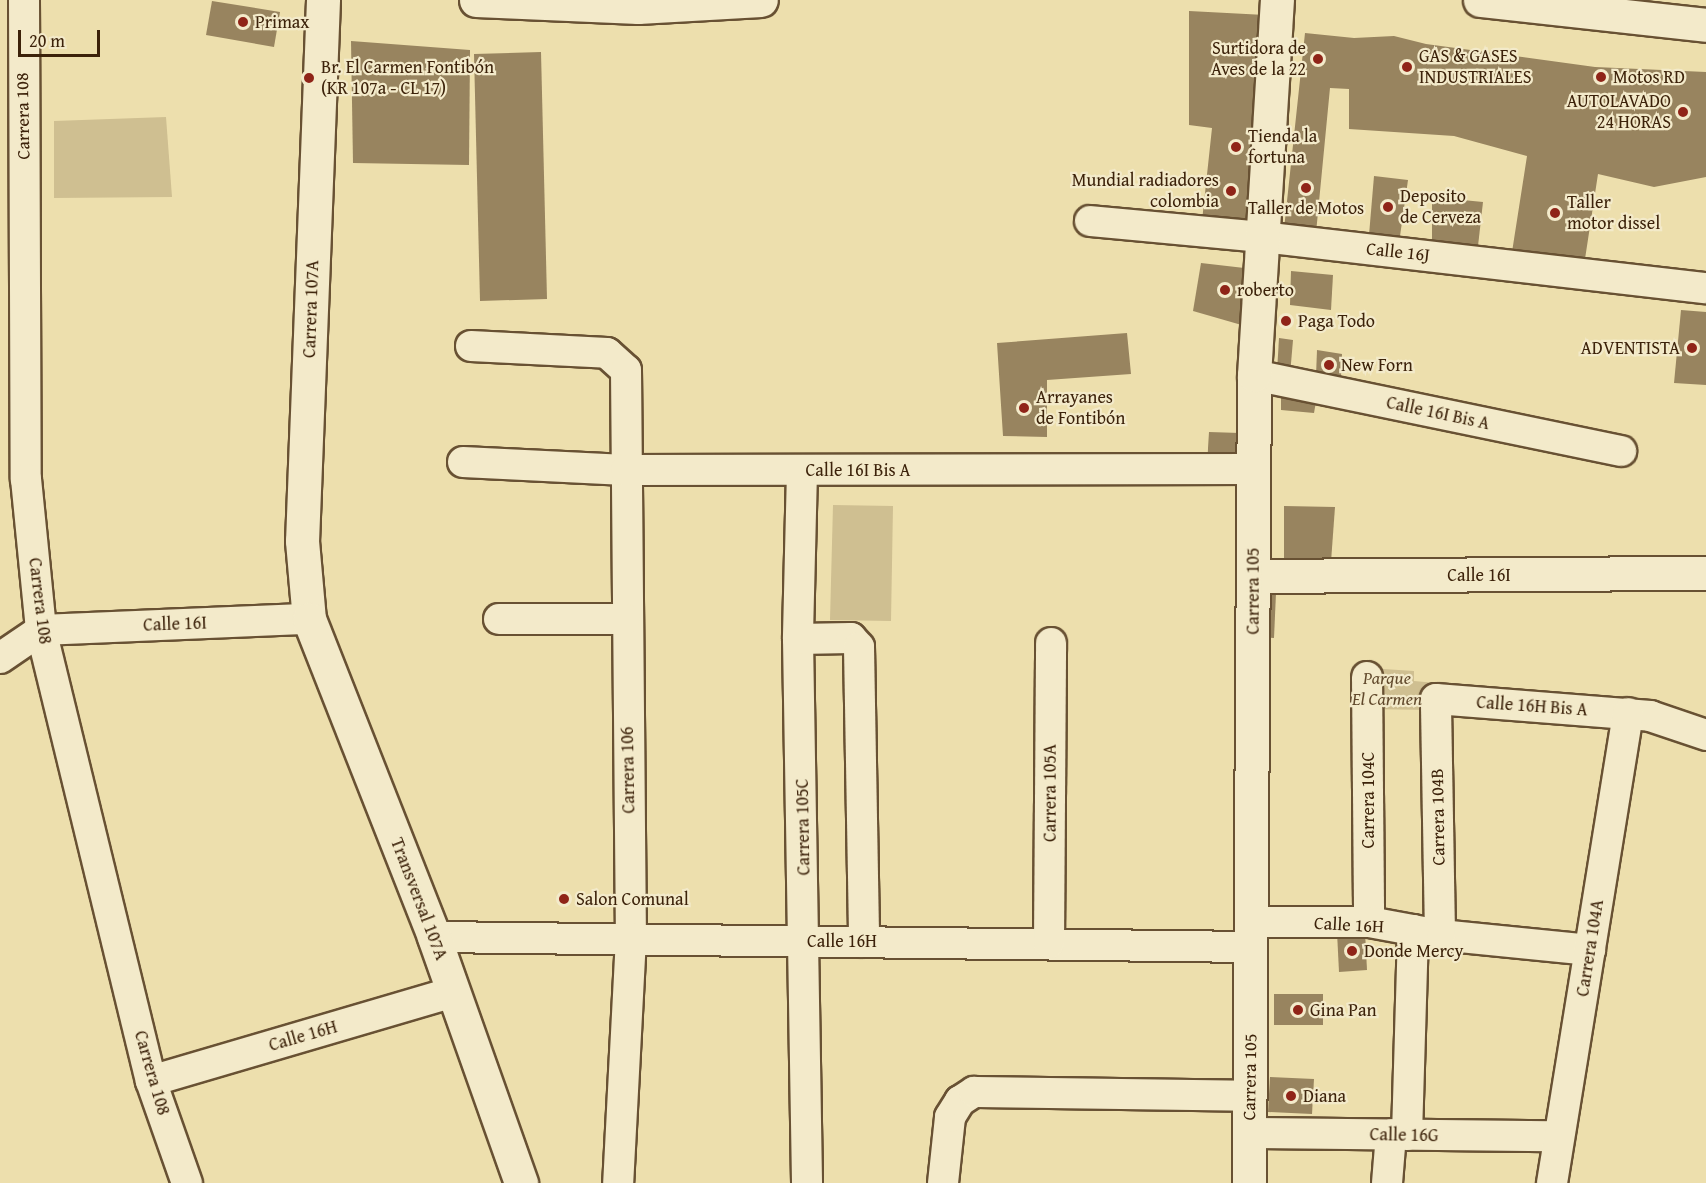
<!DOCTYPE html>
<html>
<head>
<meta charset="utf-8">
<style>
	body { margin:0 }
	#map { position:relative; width:1706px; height:1183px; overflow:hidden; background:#eddfad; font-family:"Gentium Book Plus",serif }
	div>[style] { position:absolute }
	.green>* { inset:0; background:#cfbf91 }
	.building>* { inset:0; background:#98845f }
	.roads { filter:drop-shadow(2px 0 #685133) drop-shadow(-2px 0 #685133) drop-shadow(0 2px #685133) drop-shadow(0 -2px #685133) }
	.street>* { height:30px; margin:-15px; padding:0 15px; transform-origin:15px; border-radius:15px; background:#f3eaca }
	.secondary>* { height:33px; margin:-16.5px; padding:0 16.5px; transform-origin:16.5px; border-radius:16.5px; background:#f3eaca }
	.dots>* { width:16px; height:16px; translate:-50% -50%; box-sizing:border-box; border:3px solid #f3eaca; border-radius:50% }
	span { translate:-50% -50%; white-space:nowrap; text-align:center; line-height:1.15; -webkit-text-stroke:4.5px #f3eaca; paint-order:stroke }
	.poi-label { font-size:18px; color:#3c220a }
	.left { translate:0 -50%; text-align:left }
	.right { translate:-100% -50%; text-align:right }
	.street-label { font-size:18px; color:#3c220a }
	.park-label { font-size:18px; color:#61492c; font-style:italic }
	.scale { position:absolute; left:18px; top:30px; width:82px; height:27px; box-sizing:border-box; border:3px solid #3c220a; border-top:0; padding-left:8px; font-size:18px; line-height:21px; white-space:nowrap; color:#3c220a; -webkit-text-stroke:4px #f3eaca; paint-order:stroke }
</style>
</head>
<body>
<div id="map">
	<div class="green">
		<div style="clip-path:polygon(166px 117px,172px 197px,54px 198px,54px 121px)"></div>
		<div style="clip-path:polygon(833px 505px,893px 506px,891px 621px,830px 620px)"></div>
		<div style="clip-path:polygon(1368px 668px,1414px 671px,1414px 681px,1436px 683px,1431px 710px,1367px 709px)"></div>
	</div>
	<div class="building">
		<div style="clip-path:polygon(212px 1px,280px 12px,274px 47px,206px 35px)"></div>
		<div style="clip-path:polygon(1189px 11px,1265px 15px,1255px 223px,1202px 221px,1212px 128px,1189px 125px)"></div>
		<div style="clip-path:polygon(1305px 33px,1354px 38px,1394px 36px,1426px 44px,1595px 67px,1706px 72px,1706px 177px,1654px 187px,1598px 174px,1585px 259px,1512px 252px,1527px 156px,1454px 136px,1349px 129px,1349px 89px,1330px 88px,1316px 233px,1284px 229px)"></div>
		<div style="clip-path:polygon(351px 41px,470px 50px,469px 165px,353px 163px)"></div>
		<div style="clip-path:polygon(541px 52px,547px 299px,480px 301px,474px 54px)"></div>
		<div style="clip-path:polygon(1374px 176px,1408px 180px,1400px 236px,1369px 235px)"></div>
		<div style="clip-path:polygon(1432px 197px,1483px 202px,1478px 246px,1432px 240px)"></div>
		<div style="clip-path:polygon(1201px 263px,1253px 269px,1252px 328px,1193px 311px)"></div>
		<div style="clip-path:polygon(1291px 271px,1333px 275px,1331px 310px,1290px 305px)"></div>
		<div style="clip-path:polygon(1681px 310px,1706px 312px,1706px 385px,1674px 383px)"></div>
		<div style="clip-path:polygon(1127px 333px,1131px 374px,1047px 380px,1047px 437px,1003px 436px,997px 343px)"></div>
		<div style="clip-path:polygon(1279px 338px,1293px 340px,1290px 375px,1277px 372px)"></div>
		<div style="clip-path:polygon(1317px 350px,1342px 354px,1341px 377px,1316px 376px)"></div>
		<div style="clip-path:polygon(1281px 391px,1317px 396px,1314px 413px,1281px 410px)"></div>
		<div style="clip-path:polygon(1209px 432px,1240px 433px,1239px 466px,1207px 465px)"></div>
		<div style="clip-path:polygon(1284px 506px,1335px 507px,1331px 562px,1284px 560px)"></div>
		<div style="clip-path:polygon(1261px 593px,1276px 593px,1274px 638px,1259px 637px)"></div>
		<div style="clip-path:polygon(1365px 931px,1367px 970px,1339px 972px,1337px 932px)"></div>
		<div style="clip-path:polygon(1274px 994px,1323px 994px,1323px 1025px,1274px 1025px)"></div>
		<div style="clip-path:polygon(1270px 1077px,1314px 1079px,1312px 1114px,1268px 1112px)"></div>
	</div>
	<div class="roads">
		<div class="street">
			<div style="left:24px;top:0;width:479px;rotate:89.8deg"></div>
			<div style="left:26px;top:479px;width:152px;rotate:84.3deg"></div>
			<div style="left:41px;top:630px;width:464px;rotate:76.3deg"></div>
			<div style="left:151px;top:1081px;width:108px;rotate:70.6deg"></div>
			<div style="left:1090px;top:221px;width:174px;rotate:5.3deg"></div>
			<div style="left:1263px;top:237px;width:446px;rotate:6.6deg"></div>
			<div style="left:471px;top:346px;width:136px;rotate:2.9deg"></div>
			<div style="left:607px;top:353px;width:25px;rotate:42deg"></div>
			<div style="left:626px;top:370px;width:568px;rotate:89.5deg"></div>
			<div style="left:631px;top:938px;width:245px;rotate:93deg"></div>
			<div style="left:1254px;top:375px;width:375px;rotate:11.7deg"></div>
			<div style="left:463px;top:462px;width:163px;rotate:2.8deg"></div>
			<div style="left:626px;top:470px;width:627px;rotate:-0.09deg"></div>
			<div style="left:802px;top:471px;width:168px;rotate:91.4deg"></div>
			<div style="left:798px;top:639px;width:544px;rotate:89.05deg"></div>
			<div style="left:499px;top:619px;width:126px"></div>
			<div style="left:798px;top:639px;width:53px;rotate:-1.1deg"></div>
			<div style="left:851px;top:638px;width:12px;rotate:48deg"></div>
			<div style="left:859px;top:647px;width:295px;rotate:89deg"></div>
			<div style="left:0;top:658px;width:50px;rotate:-34.3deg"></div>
			<div style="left:41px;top:630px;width:268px;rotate:-2.4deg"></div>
			<div style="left:1367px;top:677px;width:245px;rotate:89.5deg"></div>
			<div style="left:1251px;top:922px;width:118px"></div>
			<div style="left:1369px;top:922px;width:72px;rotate:10.4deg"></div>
			<div style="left:1440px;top:935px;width:151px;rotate:5.7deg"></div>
			<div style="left:1440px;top:935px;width:236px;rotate:-91deg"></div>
			<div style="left:1436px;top:699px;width:215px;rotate:4.5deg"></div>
			<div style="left:1650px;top:716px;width:59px;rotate:18.7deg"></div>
			<div style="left:434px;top:937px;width:817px;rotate:0.7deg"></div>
			<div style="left:1049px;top:943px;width:300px;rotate:-89.6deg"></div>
			<div style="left:151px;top:1081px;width:316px;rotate:-16.4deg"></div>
			<div style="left:1249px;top:1133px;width:310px;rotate:0.6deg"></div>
			<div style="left:1407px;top:1135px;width:205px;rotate:-88.3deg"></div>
			<div style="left:943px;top:1183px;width:66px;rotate:-83.9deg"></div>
			<div style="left:950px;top:1117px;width:19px;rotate:-58deg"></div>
			<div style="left:960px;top:1101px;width:17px;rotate:-33deg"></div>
			<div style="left:974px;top:1092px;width:276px;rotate:0.8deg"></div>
			<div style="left:1387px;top:1183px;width:49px;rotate:-85.3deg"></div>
			<div style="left:1552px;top:1183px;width:476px;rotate:-80.8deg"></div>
		</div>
		<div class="secondary">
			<div style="left:323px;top:0;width:541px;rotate:92.22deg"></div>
			<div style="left:302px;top:541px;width:78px;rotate:84.9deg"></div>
			<div style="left:309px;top:619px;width:342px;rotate:68.5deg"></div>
			<div style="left:434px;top:937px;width:261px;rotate:70.5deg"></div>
			<div style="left:476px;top:0;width:162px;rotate:2.5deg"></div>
			<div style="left:638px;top:7px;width:123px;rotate:-3.3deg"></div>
			<div style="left:1480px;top:0;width:227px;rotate:6.3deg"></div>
			<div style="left:1253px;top:576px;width:453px;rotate:-0.4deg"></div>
			<div style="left:1249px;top:1183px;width:808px;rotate:-89.65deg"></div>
			<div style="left:1254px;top:375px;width:376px;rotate:-86.5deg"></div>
		</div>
	</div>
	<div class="dots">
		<div style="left:243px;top:22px;background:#8f2418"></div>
		<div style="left:1318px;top:59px;background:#8f2418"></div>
		<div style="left:1407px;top:67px;background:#8f2418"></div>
		<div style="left:1601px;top:77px;background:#8f2418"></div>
		<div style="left:309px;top:78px;background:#8f2418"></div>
		<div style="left:1683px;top:112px;background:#8f2418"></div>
		<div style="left:1236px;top:147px;background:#8f2418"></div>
		<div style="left:1306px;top:188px;background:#8f2418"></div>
		<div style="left:1231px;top:191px;background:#8f2418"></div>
		<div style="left:1388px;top:207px;background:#8f2418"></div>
		<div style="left:1555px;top:213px;background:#8f2418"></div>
		<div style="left:1225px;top:290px;background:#8f2418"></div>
		<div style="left:1286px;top:321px;background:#8f2418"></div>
		<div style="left:1692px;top:348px;background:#8f2418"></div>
		<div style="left:1329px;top:365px;background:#8f2418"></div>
		<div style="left:1024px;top:408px;background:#8f2418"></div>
		<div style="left:564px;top:899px;background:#8f2418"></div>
		<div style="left:1352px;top:951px;background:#8f2418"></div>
		<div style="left:1298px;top:1010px;background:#8f2418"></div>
		<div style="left:1291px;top:1096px;background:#8f2418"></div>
	</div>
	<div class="poi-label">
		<span class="left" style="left:255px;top:22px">Primax</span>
		<span class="right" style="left:1306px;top:59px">Surtidora de<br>Aves de la 22</span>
		<span class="left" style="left:1419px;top:67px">GAS &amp; GASES<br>INDUSTRIALES</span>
		<span class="left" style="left:321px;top:78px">Br. El Carmen Fontibón<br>(KR 107a - CL 17)</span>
		<span class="left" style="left:1613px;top:77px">Motos RD</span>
		<span class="right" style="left:1671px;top:112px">AUTOLAVADO<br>24 HORAS</span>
		<span class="left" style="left:1248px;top:147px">Tienda la<br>fortuna</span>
		<span class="right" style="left:1219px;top:191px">Mundial radiadores<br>colombia</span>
		<span class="left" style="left:1400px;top:207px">Deposito<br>de Cerveza</span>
		<span class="left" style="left:1567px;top:213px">Taller<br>motor dissel</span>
		<span style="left:1306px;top:208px">Taller de Motos</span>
		<span class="left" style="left:1237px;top:290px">roberto</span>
		<span class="left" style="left:1298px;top:321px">Paga Todo</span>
		<span class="right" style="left:1680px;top:348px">ADVENTISTA</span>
		<span class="left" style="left:1341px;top:365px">New Forn</span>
		<span class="left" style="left:1036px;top:408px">Arrayanes<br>de Fontibón</span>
		<span class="left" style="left:576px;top:899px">Salon Comunal</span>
		<span class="left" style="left:1364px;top:951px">Donde Mercy</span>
		<span class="left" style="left:1310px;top:1010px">Gina Pan</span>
		<span class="left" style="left:1303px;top:1096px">Diana</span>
	</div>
	<div class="street-label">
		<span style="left:23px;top:116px;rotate:-91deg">Carrera 108</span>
		<span style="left:1398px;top:252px;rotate:6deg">Calle 16J</span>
		<span style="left:311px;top:309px;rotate:-88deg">Carrera 107A</span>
		<span style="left:1438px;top:413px;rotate:12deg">Calle 16I Bis A</span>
		<span style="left:858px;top:470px">Calle 16I Bis A</span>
		<span style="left:1479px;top:575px">Calle 16I</span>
		<span style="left:1253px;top:591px;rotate:-90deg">Carrera 105</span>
		<span style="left:40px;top:601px;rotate:83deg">Carrera 108</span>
		<span style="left:175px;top:624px;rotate:-2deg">Calle 16I</span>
		<span style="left:1532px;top:706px;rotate:4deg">Calle 16H Bis A</span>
		<span style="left:628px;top:770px;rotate:-91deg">Carrera 106</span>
		<span style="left:1050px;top:793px;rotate:-90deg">Carrera 105A</span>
		<span style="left:1368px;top:800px;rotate:-90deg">Carrera 104C</span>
		<span style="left:1438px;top:817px;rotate:-91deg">Carrera 104B</span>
		<span style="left:803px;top:827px;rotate:-91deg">Carrera 105C</span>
		<span style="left:419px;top:899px;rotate:69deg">Transversal 107A</span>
		<span style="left:1349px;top:925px;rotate:3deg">Calle 16H</span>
		<span style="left:842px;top:941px">Calle 16H</span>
		<span style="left:1590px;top:948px;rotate:-81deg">Carrera 104A</span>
		<span style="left:303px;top:1036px;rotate:-16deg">Calle 16H</span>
		<span style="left:152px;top:1073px;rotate:74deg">Carrera 108</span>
		<span style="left:1250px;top:1077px;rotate:-89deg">Carrera 105</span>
		<span style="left:1404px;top:1135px;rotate:1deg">Calle 16G</span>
	</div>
	<div class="park-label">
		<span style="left:1387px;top:689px">Parque<br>El Carmen</span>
	</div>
	<div class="scale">20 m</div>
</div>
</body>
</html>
